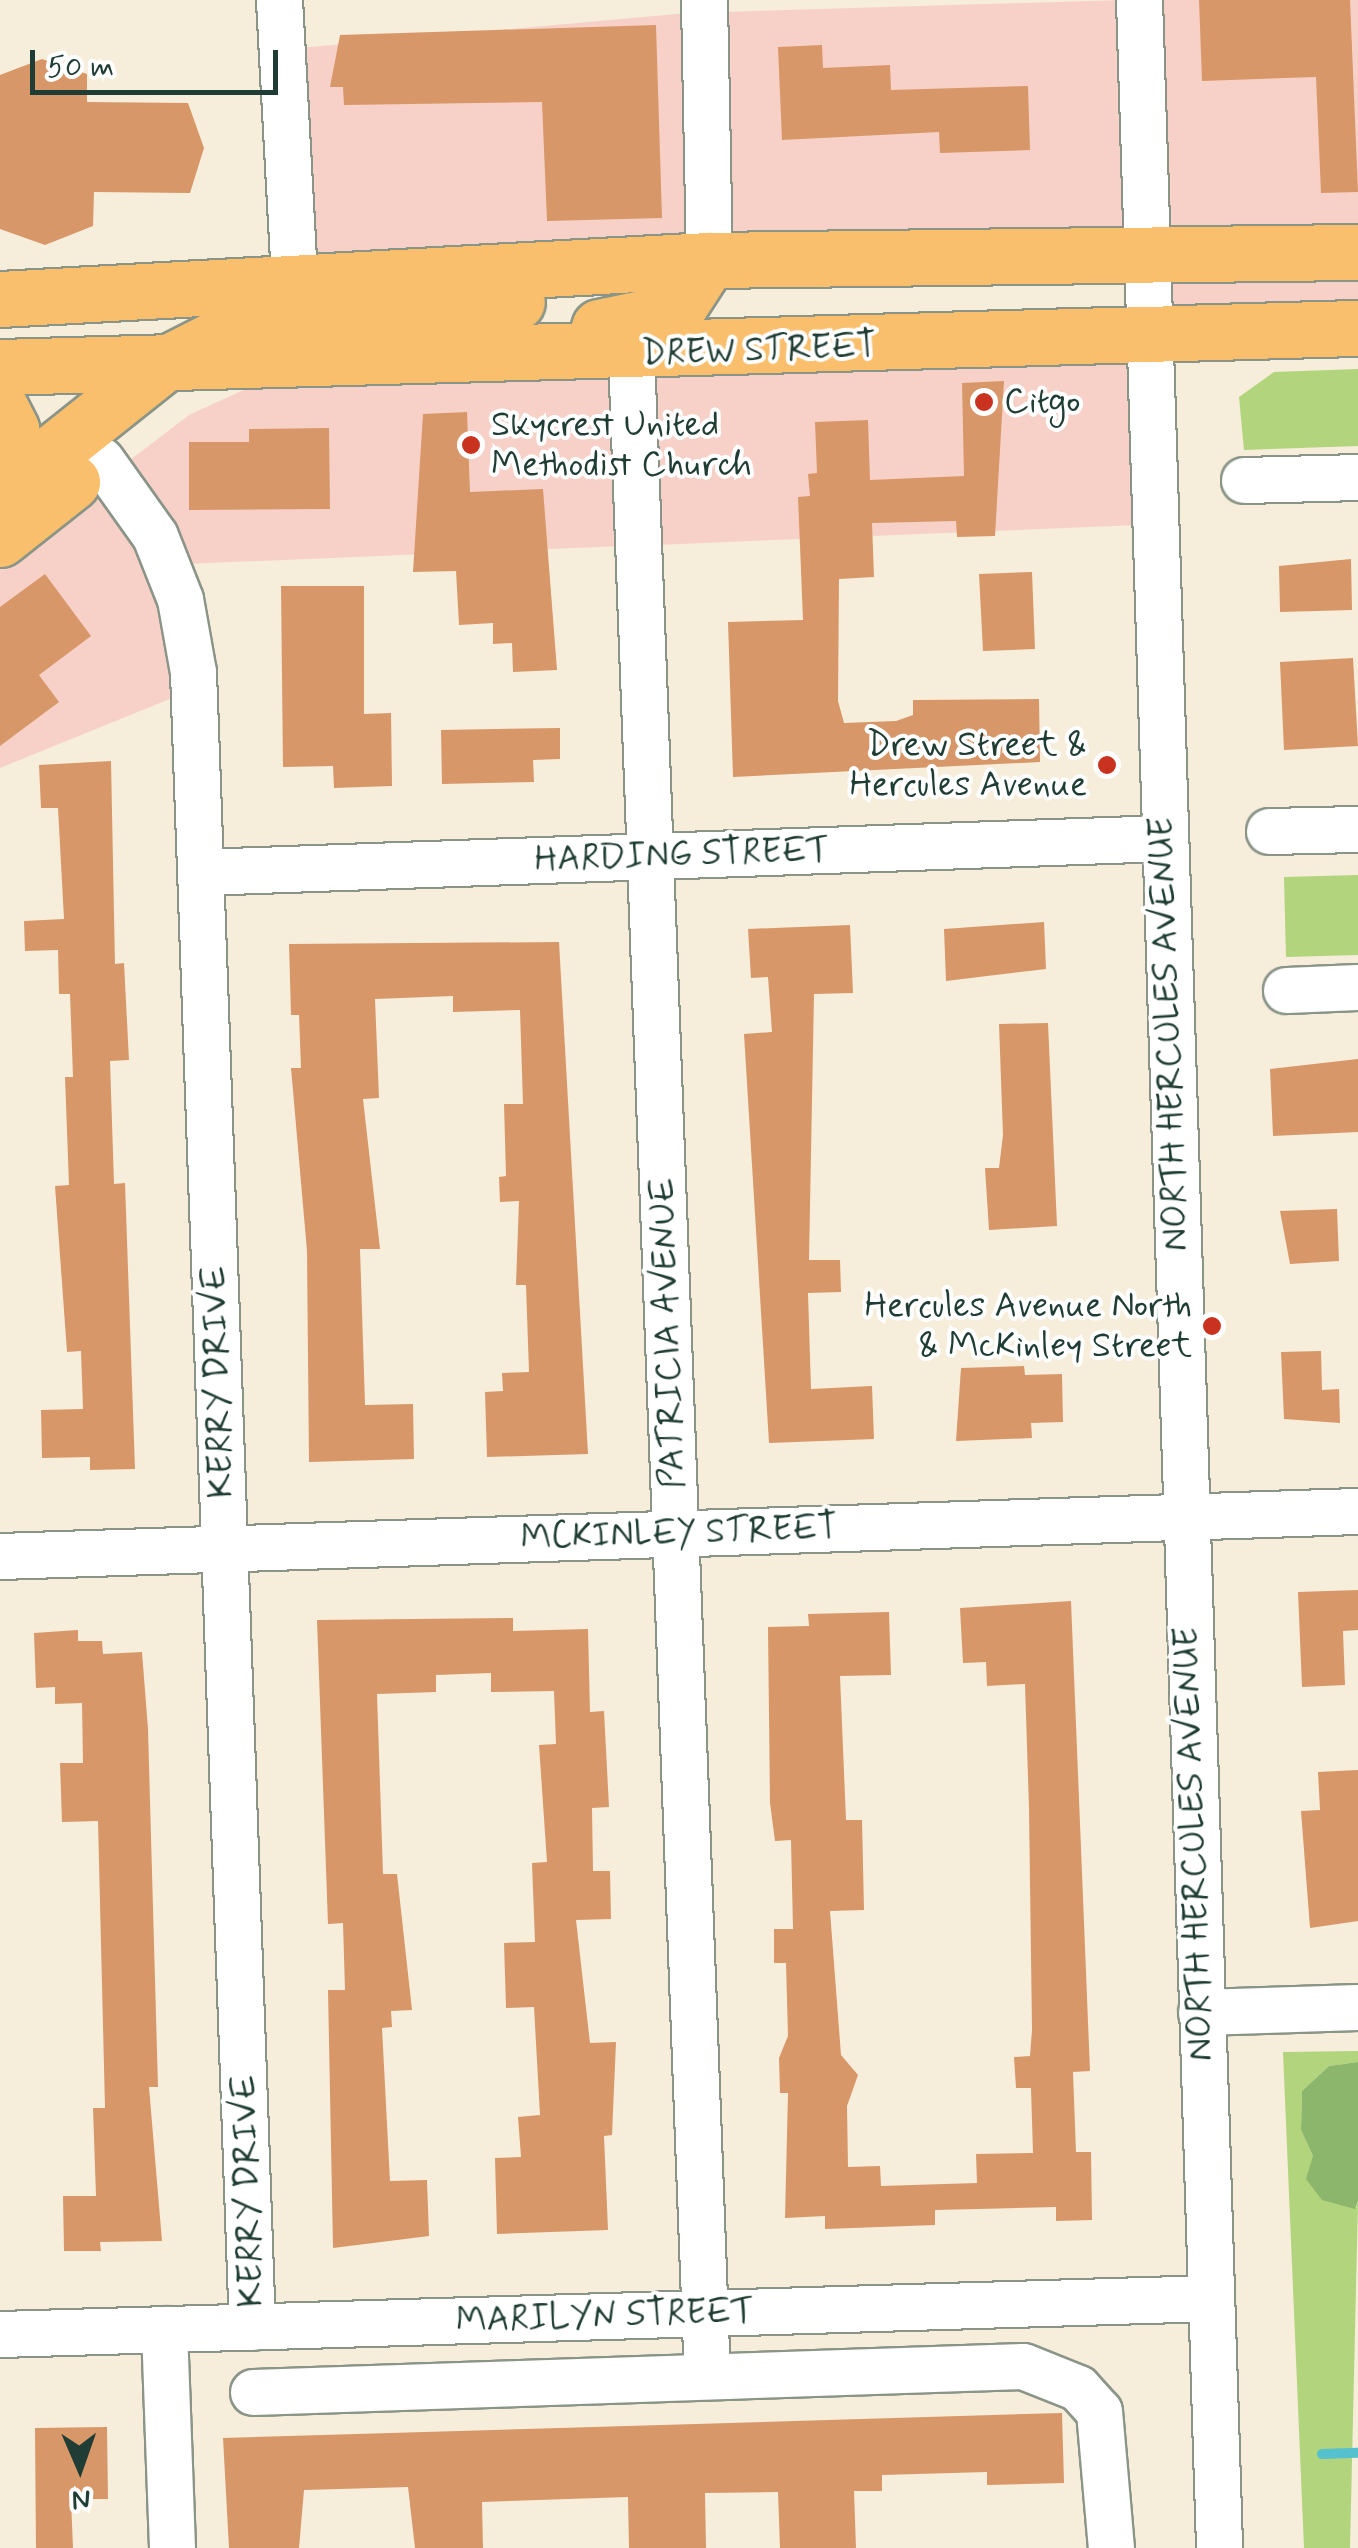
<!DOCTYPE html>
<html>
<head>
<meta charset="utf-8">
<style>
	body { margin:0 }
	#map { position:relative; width:1358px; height:2548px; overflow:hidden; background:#f6eddb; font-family:Mynerve,sans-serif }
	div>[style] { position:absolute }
	.built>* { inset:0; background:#f7d1c7 }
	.green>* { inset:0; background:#b1d47c }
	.forest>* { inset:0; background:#8cb66c }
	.stream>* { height:10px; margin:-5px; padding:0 5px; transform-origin:5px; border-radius:5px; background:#55c1ce }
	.building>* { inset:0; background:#d89768 }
	.roads { filter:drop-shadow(2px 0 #8a9588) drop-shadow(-2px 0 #8a9588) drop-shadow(0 2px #8a9588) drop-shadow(0 -2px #8a9588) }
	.minor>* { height:45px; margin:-22.5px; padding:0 22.5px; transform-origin:22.5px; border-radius:22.5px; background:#fff }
	.major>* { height:55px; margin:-27.5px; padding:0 27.5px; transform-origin:27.5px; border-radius:27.5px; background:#f9bf6d }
	.dots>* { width:28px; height:28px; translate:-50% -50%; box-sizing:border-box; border:5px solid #fff; border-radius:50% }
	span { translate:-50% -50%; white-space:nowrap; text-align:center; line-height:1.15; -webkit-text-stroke:8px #fff; paint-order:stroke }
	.street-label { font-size:35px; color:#1f3d34 }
	.poi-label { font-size:35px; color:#1f3d34 }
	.left { translate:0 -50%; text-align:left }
	.right { translate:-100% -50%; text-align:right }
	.north { position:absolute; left:30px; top:2418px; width:100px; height:100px; -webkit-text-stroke:8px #fff; paint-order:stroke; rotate:178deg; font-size:28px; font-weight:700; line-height:40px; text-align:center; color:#1f3d34 }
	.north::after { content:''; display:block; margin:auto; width:35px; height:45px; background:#1f3d34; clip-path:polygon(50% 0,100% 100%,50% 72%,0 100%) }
	.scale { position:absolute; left:30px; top:50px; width:248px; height:45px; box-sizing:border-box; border:5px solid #1f3d34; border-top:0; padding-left:12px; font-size:30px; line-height:35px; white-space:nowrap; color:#1f3d34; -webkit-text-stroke:8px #fff; paint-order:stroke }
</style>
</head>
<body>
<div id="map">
	<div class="built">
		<div style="clip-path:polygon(1122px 0,1132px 231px,727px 241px,721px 12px)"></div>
		<div style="clip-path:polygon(1156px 0,1358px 0,1358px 233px,1166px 231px)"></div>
		<div style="clip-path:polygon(687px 13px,692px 242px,309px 261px,299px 48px)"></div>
		<div style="clip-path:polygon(1167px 270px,1358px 272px,1358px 309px,1168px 318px)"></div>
		<div style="clip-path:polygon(1135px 358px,1138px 525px,656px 545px,649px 372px)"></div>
		<div style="clip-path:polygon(615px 374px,622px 546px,185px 564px,125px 464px,189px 415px,259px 383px)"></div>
		<div style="clip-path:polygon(97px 486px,140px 546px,164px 605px,177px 696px,0 768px,0 563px)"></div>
	</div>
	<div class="green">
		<div style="clip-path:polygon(1358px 369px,1358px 446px,1244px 450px,1239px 397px,1274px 372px)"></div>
		<div style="clip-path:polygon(1358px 875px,1358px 955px,1286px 957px,1284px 877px)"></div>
		<div style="clip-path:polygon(1358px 2051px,1358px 2062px,1329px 2066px,1302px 2091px,1301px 2130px,1313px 2156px,1356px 2208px,1358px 2201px,1350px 2548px,1304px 2548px,1283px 2052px)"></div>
	</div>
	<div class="forest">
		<div style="clip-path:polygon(1358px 2062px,1358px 2201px,1355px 2209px,1322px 2200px,1306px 2179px,1313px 2156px,1301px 2130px,1302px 2091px,1329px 2066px)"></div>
	</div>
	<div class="stream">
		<div style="left:1322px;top:2454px;width:36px;rotate:-2deg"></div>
	</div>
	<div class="building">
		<div style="clip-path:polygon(1199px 0,1350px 0,1358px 192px,1321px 193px,1316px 77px,1202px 81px)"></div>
		<div style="clip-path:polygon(656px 25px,662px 218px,547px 221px,542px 102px,344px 105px,343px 87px,330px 87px,340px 35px)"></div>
		<div style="clip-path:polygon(822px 45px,823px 68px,890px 65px,891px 90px,1028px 86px,1030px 150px,940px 153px,939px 132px,782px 140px,778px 47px)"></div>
		<div style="clip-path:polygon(42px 59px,87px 74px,87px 102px,188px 103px,204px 148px,190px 193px,94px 192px,93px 226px,45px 245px,0 229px,0 75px)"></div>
		<div style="clip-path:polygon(1004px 381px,995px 536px,957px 537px,956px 521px,872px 523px,874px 577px,839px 579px,838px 701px,844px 723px,896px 721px,913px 715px,913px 700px,1039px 699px,1040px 762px,733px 777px,728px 622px,803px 620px,798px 497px,810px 496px,808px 474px,817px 473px,815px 422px,868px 420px,870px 480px,964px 476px,962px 383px)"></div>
		<div style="clip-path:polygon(467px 412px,470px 492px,543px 489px,557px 670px,513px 672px,512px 643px,493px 644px,493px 623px,459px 625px,456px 571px,413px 572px,423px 414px)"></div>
		<div style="clip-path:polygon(329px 428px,330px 509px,189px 510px,189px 442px,249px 442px,249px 429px)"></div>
		<div style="clip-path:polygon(1351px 559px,1352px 610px,1280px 612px,1279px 566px)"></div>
		<div style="clip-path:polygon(1032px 572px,1035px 649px,983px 651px,979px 574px)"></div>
		<div style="clip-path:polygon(45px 574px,91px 636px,39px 675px,59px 702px,0 746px,0 607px)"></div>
		<div style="clip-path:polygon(281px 586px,364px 586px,364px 714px,391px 713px,392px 786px,334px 788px,333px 766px,283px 767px)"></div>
		<div style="clip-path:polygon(1353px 658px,1358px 746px,1284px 750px,1280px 662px)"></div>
		<div style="clip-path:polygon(560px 728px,560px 759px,533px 760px,534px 782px,442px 784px,441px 730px)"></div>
		<div style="clip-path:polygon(111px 761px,115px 964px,124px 963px,129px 1060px,110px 1061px,114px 1184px,125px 1183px,135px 1469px,90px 1470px,90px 1457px,42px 1458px,41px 1410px,83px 1409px,81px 1351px,67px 1352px,55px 1186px,69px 1185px,65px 1077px,73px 1077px,70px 994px,59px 994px,58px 950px,25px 951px,24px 921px,64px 919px,58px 808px,41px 808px,39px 765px)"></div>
		<div style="clip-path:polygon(1044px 922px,1046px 969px,946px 981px,944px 929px)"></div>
		<div style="clip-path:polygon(850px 925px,853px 993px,814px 994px,809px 1260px,840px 1260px,841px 1292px,808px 1293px,811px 1389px,872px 1386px,874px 1439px,769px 1443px,744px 1034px,772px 1032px,768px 977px,751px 978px,748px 929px)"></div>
		<div style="clip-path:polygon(559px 942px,588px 1454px,487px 1457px,485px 1392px,503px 1391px,502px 1373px,529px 1372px,526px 1285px,516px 1285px,519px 1201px,500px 1202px,499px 1177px,506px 1176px,504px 1104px,523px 1104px,520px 1010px,453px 1012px,453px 996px,375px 999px,379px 1098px,363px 1099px,380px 1249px,360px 1249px,365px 1405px,413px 1404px,414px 1459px,309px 1462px,307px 1251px,291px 1068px,301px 1068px,299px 1015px,291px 1015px,289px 944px)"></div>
		<div style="clip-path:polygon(1048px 1023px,1057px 1226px,989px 1230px,985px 1168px,999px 1168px,1003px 1135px,999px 1024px)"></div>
		<div style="clip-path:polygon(1358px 1059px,1358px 1132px,1273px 1136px,1270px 1069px)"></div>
		<div style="clip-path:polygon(1337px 1209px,1339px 1261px,1290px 1264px,1280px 1211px)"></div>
		<div style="clip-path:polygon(1321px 1351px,1322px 1390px,1339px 1389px,1340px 1423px,1284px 1419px,1281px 1352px)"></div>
		<div style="clip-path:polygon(1024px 1366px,1025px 1375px,1062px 1374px,1063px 1422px,1031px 1423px,1032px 1438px,956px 1441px,961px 1368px)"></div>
		<div style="clip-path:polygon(1358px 1590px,1358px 1630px,1343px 1631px,1345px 1685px,1302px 1687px,1298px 1592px)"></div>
		<div style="clip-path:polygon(1071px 1601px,1090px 2071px,1073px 2072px,1076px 2152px,1091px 2152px,1092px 2220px,1056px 2221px,1056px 2207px,935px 2210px,935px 2225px,825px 2229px,825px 2216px,785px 2218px,788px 2093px,780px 2093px,779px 2058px,788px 2036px,786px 1963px,774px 1963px,774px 1929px,793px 1929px,791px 1840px,775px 1841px,770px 1803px,768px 1627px,809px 1626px,808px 1614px,889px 1612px,891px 1675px,840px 1676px,846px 1820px,862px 1820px,864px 1910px,830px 1911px,841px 2055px,858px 2075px,847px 2106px,848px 2167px,880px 2166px,881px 2186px,977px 2183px,976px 2154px,1033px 2153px,1031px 2088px,1016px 2088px,1014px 2057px,1030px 2056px,1032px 2030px,1029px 1808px,1025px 1684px,987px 1686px,986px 1662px,963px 1663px,960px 1608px)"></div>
		<div style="clip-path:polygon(513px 1618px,513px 1631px,588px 1629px,590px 1712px,604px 1711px,609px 1807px,592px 1808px,593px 1871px,610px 1871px,611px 1919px,576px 1920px,590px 2043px,616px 2042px,612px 2135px,604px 2136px,608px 2230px,497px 2234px,495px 2158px,521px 2157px,518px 2117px,540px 2115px,534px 2007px,506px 2008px,504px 1943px,535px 1942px,532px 1863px,547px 1862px,539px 1745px,556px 1744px,554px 1691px,491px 1692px,491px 1673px,436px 1675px,436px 1692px,377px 1694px,383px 1874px,397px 1874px,412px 2010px,391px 2011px,392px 2027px,382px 2028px,390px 2181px,427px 2180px,429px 2236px,333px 2248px,328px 1990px,345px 1990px,343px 1923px,328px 1924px,317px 1620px)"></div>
		<div style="clip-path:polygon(78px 1630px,78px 1641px,102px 1641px,103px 1654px,142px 1652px,148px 1729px,158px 2087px,149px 2087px,162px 2241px,100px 2242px,101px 2251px,64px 2251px,63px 2196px,96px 2196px,93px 2108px,105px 2108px,98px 1821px,62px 1822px,60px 1763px,83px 1763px,82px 1703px,55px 1704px,55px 1687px,36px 1688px,34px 1633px)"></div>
		<div style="clip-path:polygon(1358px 1770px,1358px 1921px,1310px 1928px,1301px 1811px,1320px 1810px,1318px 1772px)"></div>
		<div style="clip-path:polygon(1062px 2413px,1064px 2483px,987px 2485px,987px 2472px,882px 2475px,882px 2491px,854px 2491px,856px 2548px,780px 2548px,778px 2492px,705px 2493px,706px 2548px,629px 2548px,628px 2497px,482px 2502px,483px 2548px,415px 2548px,408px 2487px,304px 2490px,299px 2548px,229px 2548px,223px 2438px)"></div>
		<div style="clip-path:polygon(107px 2427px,108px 2499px,71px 2499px,73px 2548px,36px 2548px,35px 2428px)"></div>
	</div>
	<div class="roads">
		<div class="minor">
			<div style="left:279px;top:0;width:281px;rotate:86.9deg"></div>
			<div style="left:704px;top:0;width:260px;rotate:88.9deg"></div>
			<div style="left:1139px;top:0;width:2549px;rotate:88.2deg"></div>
			<div style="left:631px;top:354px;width:2021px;rotate:87.85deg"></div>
			<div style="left:101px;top:460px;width:93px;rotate:54.6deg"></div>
			<div style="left:155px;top:536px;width:68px;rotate:68.4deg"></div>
			<div style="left:180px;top:599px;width:74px;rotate:79.9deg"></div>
			<div style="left:193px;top:672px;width:1656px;rotate:87.96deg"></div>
			<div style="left:1244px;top:480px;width:114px;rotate:-1.5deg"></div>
			<div style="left:1269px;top:831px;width:89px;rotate:-1.3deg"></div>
			<div style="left:201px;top:872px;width:963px;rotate:-2.02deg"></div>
			<div style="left:1286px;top:990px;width:72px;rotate:-2.4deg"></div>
			<div style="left:0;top:1556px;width:1359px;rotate:-1.9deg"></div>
			<div style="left:1201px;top:2012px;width:157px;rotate:-1.8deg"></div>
			<div style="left:164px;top:2329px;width:219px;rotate:87.9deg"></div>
			<div style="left:0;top:2334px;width:1211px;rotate:-1.7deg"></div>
			<div style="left:253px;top:2392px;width:770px;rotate:-1.93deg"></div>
			<div style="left:1023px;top:2366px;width:59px;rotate:21.8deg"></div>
			<div style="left:1078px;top:2388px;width:31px;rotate:48deg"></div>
			<div style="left:1099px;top:2411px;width:138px;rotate:85deg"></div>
		</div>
		<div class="major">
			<div style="left:0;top:299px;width:710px;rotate:-3.15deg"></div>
			<div style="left:709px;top:260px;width:649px;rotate:-0.71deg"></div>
			<div style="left:599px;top:327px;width:79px;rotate:-11.7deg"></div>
			<div style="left:676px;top:311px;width:61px;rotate:-57.1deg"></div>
			<div style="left:0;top:367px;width:1359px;rotate:-1.65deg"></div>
			<div style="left:0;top:407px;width:25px;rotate:63deg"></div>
			<div style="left:11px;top:429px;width:64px;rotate:99deg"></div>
			<div style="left:0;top:494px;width:206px;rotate:-38.5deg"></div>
			<div style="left:161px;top:366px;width:84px;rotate:-26.9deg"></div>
			<div style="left:236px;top:328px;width:282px;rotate:-5.3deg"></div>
			<div style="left:0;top:539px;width:92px;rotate:-38.4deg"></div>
		</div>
	</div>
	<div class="dots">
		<div style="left:984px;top:402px;background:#c8321e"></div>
		<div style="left:471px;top:445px;background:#c8321e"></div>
		<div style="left:1107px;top:765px;background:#c8321e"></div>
		<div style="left:1212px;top:1326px;background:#c8321e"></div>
	</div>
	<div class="street-label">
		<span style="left:759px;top:350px;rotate:-2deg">DREW STREET</span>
		<span style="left:682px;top:855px;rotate:-2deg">HARDING STREET</span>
		<span style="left:1169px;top:1034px;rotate:-92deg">NORTH HERCULES AVENUE</span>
		<span style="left:668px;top:1333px;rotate:-92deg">PATRICIA AVENUE</span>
		<span style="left:218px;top:1382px;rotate:-92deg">KERRY DRIVE</span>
		<span style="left:679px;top:1533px;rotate:-2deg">MCKINLEY STREET</span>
		<span style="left:1194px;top:1844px;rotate:-92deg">NORTH HERCULES AVENUE</span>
		<span style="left:248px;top:2191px;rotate:-92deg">KERRY DRIVE</span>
		<span style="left:605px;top:2316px;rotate:-2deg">MARILYN STREET</span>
	</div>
	<div class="poi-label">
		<span class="left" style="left:1004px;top:402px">Citgo</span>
		<span class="left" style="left:491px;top:445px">Skycrest United<br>Methodist Church</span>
		<span class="right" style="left:1087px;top:765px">Drew Street &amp;<br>Hercules Avenue</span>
		<span class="right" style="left:1192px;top:1326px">Hercules Avenue North<br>&amp; McKinley Street</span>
	</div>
	<div class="north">N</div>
	<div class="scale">50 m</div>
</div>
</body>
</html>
